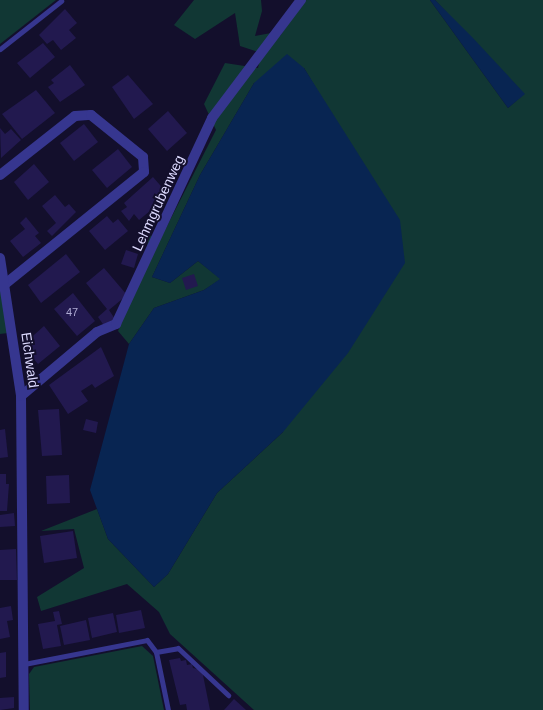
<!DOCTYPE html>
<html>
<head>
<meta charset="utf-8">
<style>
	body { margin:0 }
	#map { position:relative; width:543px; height:710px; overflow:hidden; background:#130f2c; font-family:Helvetica,sans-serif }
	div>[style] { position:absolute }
	.green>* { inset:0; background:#113734 }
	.water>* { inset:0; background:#082552 }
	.building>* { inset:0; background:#22194f }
	.service>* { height:5px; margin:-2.5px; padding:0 2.5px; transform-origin:2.5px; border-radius:2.5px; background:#36368f }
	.minor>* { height:10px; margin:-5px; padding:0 5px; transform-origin:5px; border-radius:5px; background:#36368f }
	span { translate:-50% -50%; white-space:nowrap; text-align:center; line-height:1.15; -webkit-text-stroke:4px #130f2c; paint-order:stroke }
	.number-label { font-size:11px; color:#aeaad3 }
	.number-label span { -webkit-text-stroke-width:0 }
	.street-label { font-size:14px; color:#dddaff }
</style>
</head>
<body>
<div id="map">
	<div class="green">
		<div style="clip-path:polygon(0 0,56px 0,0 44px)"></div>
		<div style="clip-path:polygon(194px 0,261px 0,262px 11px,255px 36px,271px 33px,280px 36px,305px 0,430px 0,508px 108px,524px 94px,435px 0,543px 0,543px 710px,254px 710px,170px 634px,159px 612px,127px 584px,41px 611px,37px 597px,84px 568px,74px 529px,41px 531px,97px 509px,108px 539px,154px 587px,168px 574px,217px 493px,283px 432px,341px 130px,304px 68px,254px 83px,200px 175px,152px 277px,170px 283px,198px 261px,221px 279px,204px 290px,154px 308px,129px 344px,118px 331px,140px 279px,149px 237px,166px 228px,216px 130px,204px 104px,225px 63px,258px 68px,261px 53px,240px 46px,235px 13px,195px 39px,174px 25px)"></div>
		<div style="clip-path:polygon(0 284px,8px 333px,0 334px)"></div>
		<div style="clip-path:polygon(142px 646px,153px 656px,164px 710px,30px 710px,29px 674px,34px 667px)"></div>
	</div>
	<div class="water">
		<div style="clip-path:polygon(430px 0,435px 0,472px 37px,525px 94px,508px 108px)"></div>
		<div style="clip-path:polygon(287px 54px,304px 68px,400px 220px,405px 263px,348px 353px,283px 432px,217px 493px,168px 574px,154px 587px,108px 539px,90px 490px,129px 344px,154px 308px,204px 290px,220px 279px,198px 261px,170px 283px,152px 277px,200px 175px,254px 83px)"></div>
	</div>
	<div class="building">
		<div style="clip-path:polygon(65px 9px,77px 23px,69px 30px,76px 38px,61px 50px,53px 40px,47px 44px,39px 35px)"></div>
		<div style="clip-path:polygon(43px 43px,55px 57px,30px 78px,17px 63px)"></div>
		<div style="clip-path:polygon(70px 65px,85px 85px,60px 102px,48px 87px,54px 83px,51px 80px)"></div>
		<div style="clip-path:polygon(128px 75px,153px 104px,134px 119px,112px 87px)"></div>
		<div style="clip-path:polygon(36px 90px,55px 113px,22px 139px,2px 114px)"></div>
		<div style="clip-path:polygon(168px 111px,187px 133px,167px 151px,148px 129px)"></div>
		<div style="clip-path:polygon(84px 124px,98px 142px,74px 161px,60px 143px)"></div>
		<div style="clip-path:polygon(0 128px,5px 134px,11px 129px,21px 140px,1px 158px)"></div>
		<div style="clip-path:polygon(118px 149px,132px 167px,107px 188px,92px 170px)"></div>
		<div style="clip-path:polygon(34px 164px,49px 182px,28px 200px,14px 182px)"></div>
		<div style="clip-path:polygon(153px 177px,166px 192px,153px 202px,156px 206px,139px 220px,134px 214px,129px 221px,121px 211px,127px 207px,124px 203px)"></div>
		<div style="clip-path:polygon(55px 195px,65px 207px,69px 204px,76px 212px,52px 236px,47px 231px,56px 223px,42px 206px)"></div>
		<div style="clip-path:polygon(107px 216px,113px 223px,118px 219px,128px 231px,105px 250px,89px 231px)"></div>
		<div style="clip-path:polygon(26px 217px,39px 233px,35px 236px,41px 243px,23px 257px,10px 241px,25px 229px,20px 223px)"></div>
		<div style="clip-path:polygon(126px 250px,138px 254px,134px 268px,121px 264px)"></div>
		<div style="clip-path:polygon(66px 254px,80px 272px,41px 303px,28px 285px)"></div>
		<div style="clip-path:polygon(104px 268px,127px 295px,109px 310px,115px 319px,105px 327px,98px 317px,107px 309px,86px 283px)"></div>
		<div style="clip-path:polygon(194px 274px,198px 286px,186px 290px,182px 278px)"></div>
		<div style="clip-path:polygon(73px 293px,95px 321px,77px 336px,54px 309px)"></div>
		<div style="clip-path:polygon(44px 326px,60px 346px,38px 364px,25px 349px,28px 346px,25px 343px)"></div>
		<div style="clip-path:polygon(101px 347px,114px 376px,95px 388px,92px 384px,81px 391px,88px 401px,68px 414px,49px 385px)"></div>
		<div style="clip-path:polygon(59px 409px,62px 455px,42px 456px,38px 410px)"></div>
		<div style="clip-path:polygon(86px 419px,98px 422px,96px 433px,83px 430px)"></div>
		<div style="clip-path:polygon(5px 429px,8px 457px,0 458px,0 430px)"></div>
		<div style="clip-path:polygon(0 474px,6px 474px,6px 484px,9px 484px,7px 511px,0 511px)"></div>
		<div style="clip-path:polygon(69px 475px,70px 503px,47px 504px,46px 476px)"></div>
		<div style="clip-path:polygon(14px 513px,15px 526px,0 527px,0 515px)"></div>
		<div style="clip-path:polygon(73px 531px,77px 558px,44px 563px,40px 536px)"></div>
		<div style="clip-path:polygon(16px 549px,17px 580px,0 580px,0 550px)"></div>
		<div style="clip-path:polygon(11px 606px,13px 620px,7px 621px,10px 637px,0 639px,0 608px)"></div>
		<div style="clip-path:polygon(141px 610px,145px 628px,119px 633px,116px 615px)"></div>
		<div style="clip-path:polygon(59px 611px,62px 624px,57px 625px,61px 646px,43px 649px,38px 624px,55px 621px,53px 612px)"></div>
		<div style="clip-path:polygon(113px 613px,117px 632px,92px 638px,88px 618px)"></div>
		<div style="clip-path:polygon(86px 620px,90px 640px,64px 645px,60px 626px)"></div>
		<div style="clip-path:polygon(6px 652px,6px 677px,0 678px,0 653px)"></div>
		<div style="clip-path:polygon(180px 658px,181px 661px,186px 660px,187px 665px,192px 664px,193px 668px,202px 670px,210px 710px,187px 710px,186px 704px,180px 705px,169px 660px)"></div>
		<div style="clip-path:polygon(14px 697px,14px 708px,0 710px,0 698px)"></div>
		<div style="clip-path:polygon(234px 699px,246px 710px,224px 710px)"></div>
	</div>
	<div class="service">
		<div style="left:0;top:49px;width:78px;rotate:-38.2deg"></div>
		<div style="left:156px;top:652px;width:22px;rotate:-10deg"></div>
		<div style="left:178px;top:648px;width:69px;rotate:43.2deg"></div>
		<div style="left:24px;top:664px;width:125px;rotate:-11deg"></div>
		<div style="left:147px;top:640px;width:15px;rotate:53deg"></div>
		<div style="left:156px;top:652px;width:59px;rotate:78.3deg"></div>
	</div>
	<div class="minor">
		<div style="left:0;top:175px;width:95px;rotate:-38.2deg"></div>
		<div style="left:75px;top:116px;width:16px;rotate:-4deg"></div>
		<div style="left:91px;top:115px;width:67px;rotate:38.9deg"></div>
		<div style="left:143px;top:157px;width:15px;rotate:86deg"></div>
		<div style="left:144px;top:172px;width:179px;rotate:141.1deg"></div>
		<div style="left:0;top:258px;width:140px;rotate:81.3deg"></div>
		<div style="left:21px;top:396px;width:314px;rotate:89.5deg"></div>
		<div style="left:21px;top:396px;width:99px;rotate:-40.1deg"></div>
		<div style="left:97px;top:332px;width:21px;rotate:-23deg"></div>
		<div style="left:116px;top:324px;width:227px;rotate:-65deg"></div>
		<div style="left:212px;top:118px;width:148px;rotate:-53deg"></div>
	</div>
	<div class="number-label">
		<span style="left:72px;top:312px">47</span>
	</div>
	<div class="street-label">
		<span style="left:158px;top:203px;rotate:-65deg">Lehmgrubenweg</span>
		<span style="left:30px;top:360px;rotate:82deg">Eichwald</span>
	</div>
</div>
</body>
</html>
